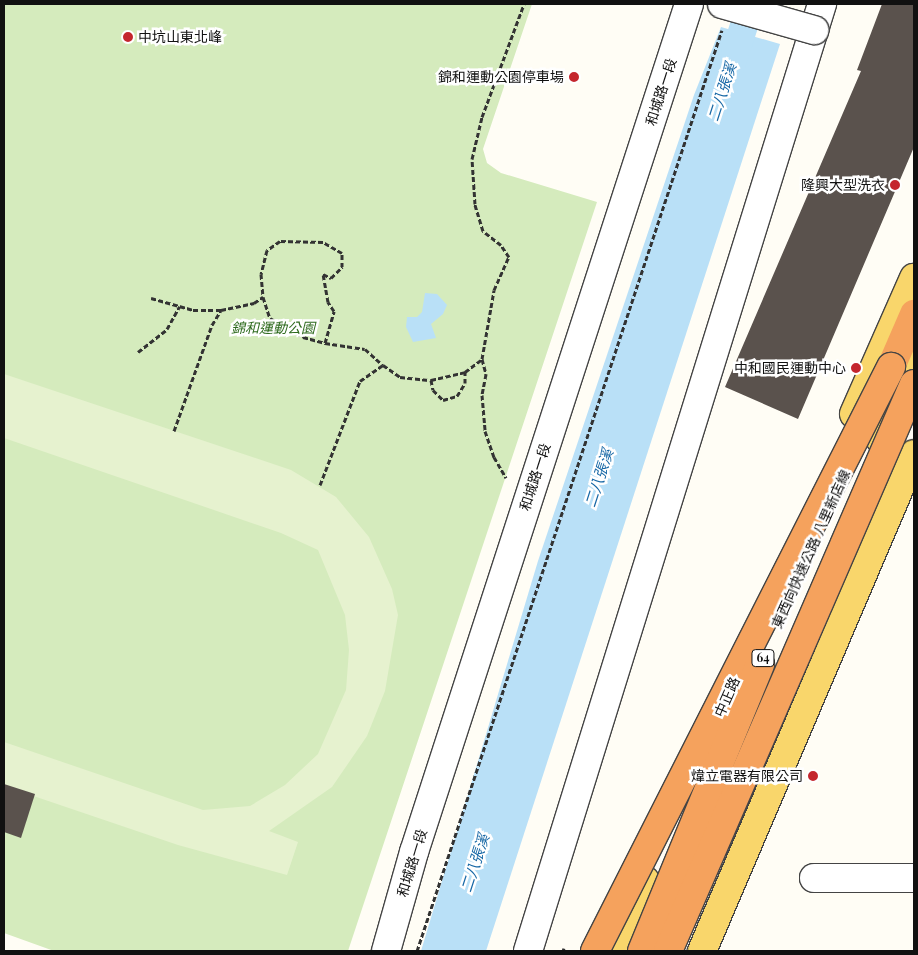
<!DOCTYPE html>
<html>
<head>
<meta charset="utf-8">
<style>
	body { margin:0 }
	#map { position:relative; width:918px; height:955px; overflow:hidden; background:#fffdf5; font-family:"Playfair Display","Noto Sans TC",serif }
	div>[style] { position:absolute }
	.green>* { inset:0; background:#d5ebbd }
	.pitch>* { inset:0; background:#e6f2cf }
	.water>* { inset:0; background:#b9e0f7 }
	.canal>* { height:28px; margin:-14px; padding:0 14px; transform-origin:14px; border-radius:14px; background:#b9e0f7 }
	.building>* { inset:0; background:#5a524d }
	.path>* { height:3px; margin-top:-1.5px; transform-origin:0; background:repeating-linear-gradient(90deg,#333 0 5px,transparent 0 7.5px) }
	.roads { filter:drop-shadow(1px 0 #444) drop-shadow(-1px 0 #444) drop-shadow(0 1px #444) drop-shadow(0 -1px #444) }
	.minor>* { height:28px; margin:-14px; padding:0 14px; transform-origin:14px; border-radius:14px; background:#fff }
	.major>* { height:28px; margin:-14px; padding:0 14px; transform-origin:14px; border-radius:14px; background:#f9d66b }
	.highway>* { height:28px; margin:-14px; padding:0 14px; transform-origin:14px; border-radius:14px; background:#f5a25d }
	.bridges { filter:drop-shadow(1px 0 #444) drop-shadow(-1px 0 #444) drop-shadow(0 1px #444) drop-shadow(0 -1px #444) }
	.minor-bridge>* { height:28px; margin:-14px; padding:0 14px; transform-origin:14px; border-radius:14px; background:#fff }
	.highway-bridge>* { height:28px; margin:-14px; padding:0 14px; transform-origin:14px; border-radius:14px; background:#f5a25d }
	.dots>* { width:14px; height:14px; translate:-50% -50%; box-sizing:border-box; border:2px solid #fff; border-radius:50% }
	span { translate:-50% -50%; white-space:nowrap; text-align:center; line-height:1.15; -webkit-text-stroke:5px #fff; paint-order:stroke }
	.shield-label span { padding:1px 4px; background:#fff; border:1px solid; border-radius:4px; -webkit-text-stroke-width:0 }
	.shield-label { font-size:12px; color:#111; font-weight:700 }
	.poi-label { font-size:14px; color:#111 }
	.left { translate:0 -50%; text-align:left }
	.right { translate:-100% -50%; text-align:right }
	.street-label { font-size:14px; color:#111 }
	.park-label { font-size:14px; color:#2f6b1f; font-style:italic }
	.water-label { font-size:15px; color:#1768a6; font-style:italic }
	.frame { position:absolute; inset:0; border:5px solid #111; pointer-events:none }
</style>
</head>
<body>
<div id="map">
	<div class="green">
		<div style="clip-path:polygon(4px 4px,532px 4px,483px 149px,487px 163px,501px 173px,597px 202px,348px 951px,54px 951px,4px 933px)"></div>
	</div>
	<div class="pitch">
		<div style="clip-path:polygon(4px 374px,291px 470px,336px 497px,369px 537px,392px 589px,398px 615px,385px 691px,367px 736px,332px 787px,269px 831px,298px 842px,287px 875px,178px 845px,4px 786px,4px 742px,203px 810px,250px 806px,285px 785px,318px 754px,346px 690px,349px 650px,345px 615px,318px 550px,281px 533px,4px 438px)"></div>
	</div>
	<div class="water">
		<div style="clip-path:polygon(721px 27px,780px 44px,486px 951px,421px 951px,538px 561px,694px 95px)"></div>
		<div style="clip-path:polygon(425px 293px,437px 294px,447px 305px,443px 314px,431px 324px,436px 338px,413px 342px,406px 327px,407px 317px,417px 317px,422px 312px)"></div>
	</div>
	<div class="canal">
		<div style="left:730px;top:69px;width:68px;rotate:-72.1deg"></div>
	</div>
	<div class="building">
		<div style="clip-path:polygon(882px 4px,914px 4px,914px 147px,798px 419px,725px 387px,861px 71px,857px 70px)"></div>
		<div style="clip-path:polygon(4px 784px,35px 794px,21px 838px,4px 832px)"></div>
	</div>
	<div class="path">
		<div style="left:151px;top:298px;width:44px;rotate:15.9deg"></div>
		<div style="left:193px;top:310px;width:28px"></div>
		<div style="left:325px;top:343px;width:33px;rotate:-74deg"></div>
		<div style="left:334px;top:311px;width:11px;rotate:-124deg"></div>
		<div style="left:328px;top:302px;width:28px;rotate:-100deg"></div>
		<div style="left:323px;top:274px;width:9px;rotate:27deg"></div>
		<div style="left:331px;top:278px;width:16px;rotate:-45deg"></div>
		<div style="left:342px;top:267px;width:14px;rotate:-90deg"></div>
		<div style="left:342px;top:253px;width:22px;rotate:-150deg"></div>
		<div style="left:323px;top:242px;width:43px;rotate:-178.7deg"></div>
		<div style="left:280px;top:241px;width:16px;rotate:145deg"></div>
		<div style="left:267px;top:250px;width:25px;rotate:104deg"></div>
		<div style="left:261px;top:274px;width:23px;rotate:85deg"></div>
		<div style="left:263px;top:297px;width:22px;rotate:72deg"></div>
		<div style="left:270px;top:318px;width:38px;rotate:30deg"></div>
		<div style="left:303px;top:337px;width:23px;rotate:15deg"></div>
		<div style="left:325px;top:343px;width:40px;rotate:8.5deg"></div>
		<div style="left:365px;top:349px;width:24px;rotate:42deg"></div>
		<div style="left:138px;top:352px;width:37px;rotate:-38deg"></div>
		<div style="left:167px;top:329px;width:26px;rotate:-61deg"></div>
		<div style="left:482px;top:359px;width:16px;rotate:75deg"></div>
		<div style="left:486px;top:374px;width:21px;rotate:101deg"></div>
		<div style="left:482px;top:395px;width:36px;rotate:85deg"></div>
		<div style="left:485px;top:431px;width:28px;rotate:71deg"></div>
		<div style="left:494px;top:457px;width:24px;rotate:60deg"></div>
		<div style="left:431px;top:380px;width:10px;rotate:79deg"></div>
		<div style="left:433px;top:390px;width:14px;rotate:45deg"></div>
		<div style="left:443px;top:400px;width:15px;rotate:-16deg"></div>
		<div style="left:457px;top:396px;width:15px;rotate:-58deg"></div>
		<div style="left:465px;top:383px;width:11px;rotate:-90deg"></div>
		<div style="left:174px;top:431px;width:113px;rotate:-70.3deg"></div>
		<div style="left:212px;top:325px;width:17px;rotate:-59deg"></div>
		<div style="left:221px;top:310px;width:34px;rotate:-12deg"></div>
		<div style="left:254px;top:303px;width:11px;rotate:-34deg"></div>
		<div style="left:320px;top:485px;width:111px;rotate:-69deg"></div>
		<div style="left:360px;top:381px;width:28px;rotate:-35deg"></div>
		<div style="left:383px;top:365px;width:21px;rotate:35deg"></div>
		<div style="left:400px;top:377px;width:31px;rotate:6deg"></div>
		<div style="left:431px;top:380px;width:35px;rotate:-13deg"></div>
		<div style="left:465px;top:372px;width:21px;rotate:-37deg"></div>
		<div style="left:482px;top:359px;width:70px;rotate:-80.1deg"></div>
		<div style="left:494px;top:290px;width:36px;rotate:-66deg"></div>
		<div style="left:509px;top:257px;width:14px;rotate:-124deg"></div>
		<div style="left:501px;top:245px;width:23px;rotate:-142deg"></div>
		<div style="left:483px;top:231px;width:28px;rotate:-107deg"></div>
		<div style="left:475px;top:204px;width:45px;rotate:-93.8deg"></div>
		<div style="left:472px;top:159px;width:43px;rotate:-76.6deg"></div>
		<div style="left:482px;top:117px;width:121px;rotate:-69.6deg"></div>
		<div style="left:417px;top:951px;width:970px;rotate:-71.68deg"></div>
		<div style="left:563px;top:951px;width:3px;rotate:-72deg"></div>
	</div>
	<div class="roads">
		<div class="minor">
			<div style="left:814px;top:878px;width:100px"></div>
			<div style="left:386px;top:951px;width:103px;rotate:-74.2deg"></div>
			<div style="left:414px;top:852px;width:891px;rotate:-72.03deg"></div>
			<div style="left:528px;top:951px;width:992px;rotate:-72.75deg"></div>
		</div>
		<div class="major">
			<div style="left:895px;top:405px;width:46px;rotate:-65.7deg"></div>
			<div style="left:854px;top:414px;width:149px;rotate:-66.2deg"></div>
			<div style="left:880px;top:439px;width:58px;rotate:-88deg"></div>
			<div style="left:612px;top:951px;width:78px;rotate:-65.1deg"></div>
			<div style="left:702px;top:951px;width:540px;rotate:-66.9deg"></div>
		</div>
		<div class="highway">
			<div style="left:891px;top:367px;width:58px;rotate:-66.5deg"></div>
		</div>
	</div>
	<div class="bridges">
		<div class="minor-bridge">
			<div style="left:722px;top:4px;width:96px;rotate:15.8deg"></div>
		</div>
		<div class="highway-bridge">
			<div style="left:595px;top:951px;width:655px;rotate:-63.12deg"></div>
			<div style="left:642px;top:951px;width:310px;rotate:-67.6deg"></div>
			<div style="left:668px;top:951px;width:618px;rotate:-66.55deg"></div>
		</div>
	</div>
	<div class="dots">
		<div style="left:128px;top:37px;background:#c4262e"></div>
		<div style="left:574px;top:77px;background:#c4262e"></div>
		<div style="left:895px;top:185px;background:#c4262e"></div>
		<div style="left:856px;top:368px;background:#c4262e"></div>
		<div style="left:813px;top:776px;background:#c4262e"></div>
	</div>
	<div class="shield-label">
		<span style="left:763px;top:658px">64</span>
	</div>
	<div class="poi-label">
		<span class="left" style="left:138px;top:37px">中坑山東北峰</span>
		<span class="right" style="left:564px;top:77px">錦和運動公園停車場</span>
		<span class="right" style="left:885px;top:185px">隆興大型洗衣</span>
		<span class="right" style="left:846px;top:368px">中和國民運動中心</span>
		<span class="right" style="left:803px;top:776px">煒立電器有限公司</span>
	</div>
	<div class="street-label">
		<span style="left:661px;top:92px;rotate:-72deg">和城路一段</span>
		<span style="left:535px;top:477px;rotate:-72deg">和城路一段</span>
		<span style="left:811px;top:549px;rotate:-66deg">東西向快速公路 八里新店線</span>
		<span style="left:727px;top:697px;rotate:-66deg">中正路</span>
		<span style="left:412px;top:863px;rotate:-73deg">和城路一段</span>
	</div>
	<div class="park-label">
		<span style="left:273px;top:328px">錦和運動公園</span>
	</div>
	<div class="water-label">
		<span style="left:722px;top:92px;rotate:-72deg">二八張溪</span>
		<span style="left:599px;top:478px;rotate:-72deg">二八張溪</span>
		<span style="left:475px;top:863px;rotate:-72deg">二八張溪</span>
	</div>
	<div class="frame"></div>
</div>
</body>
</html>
